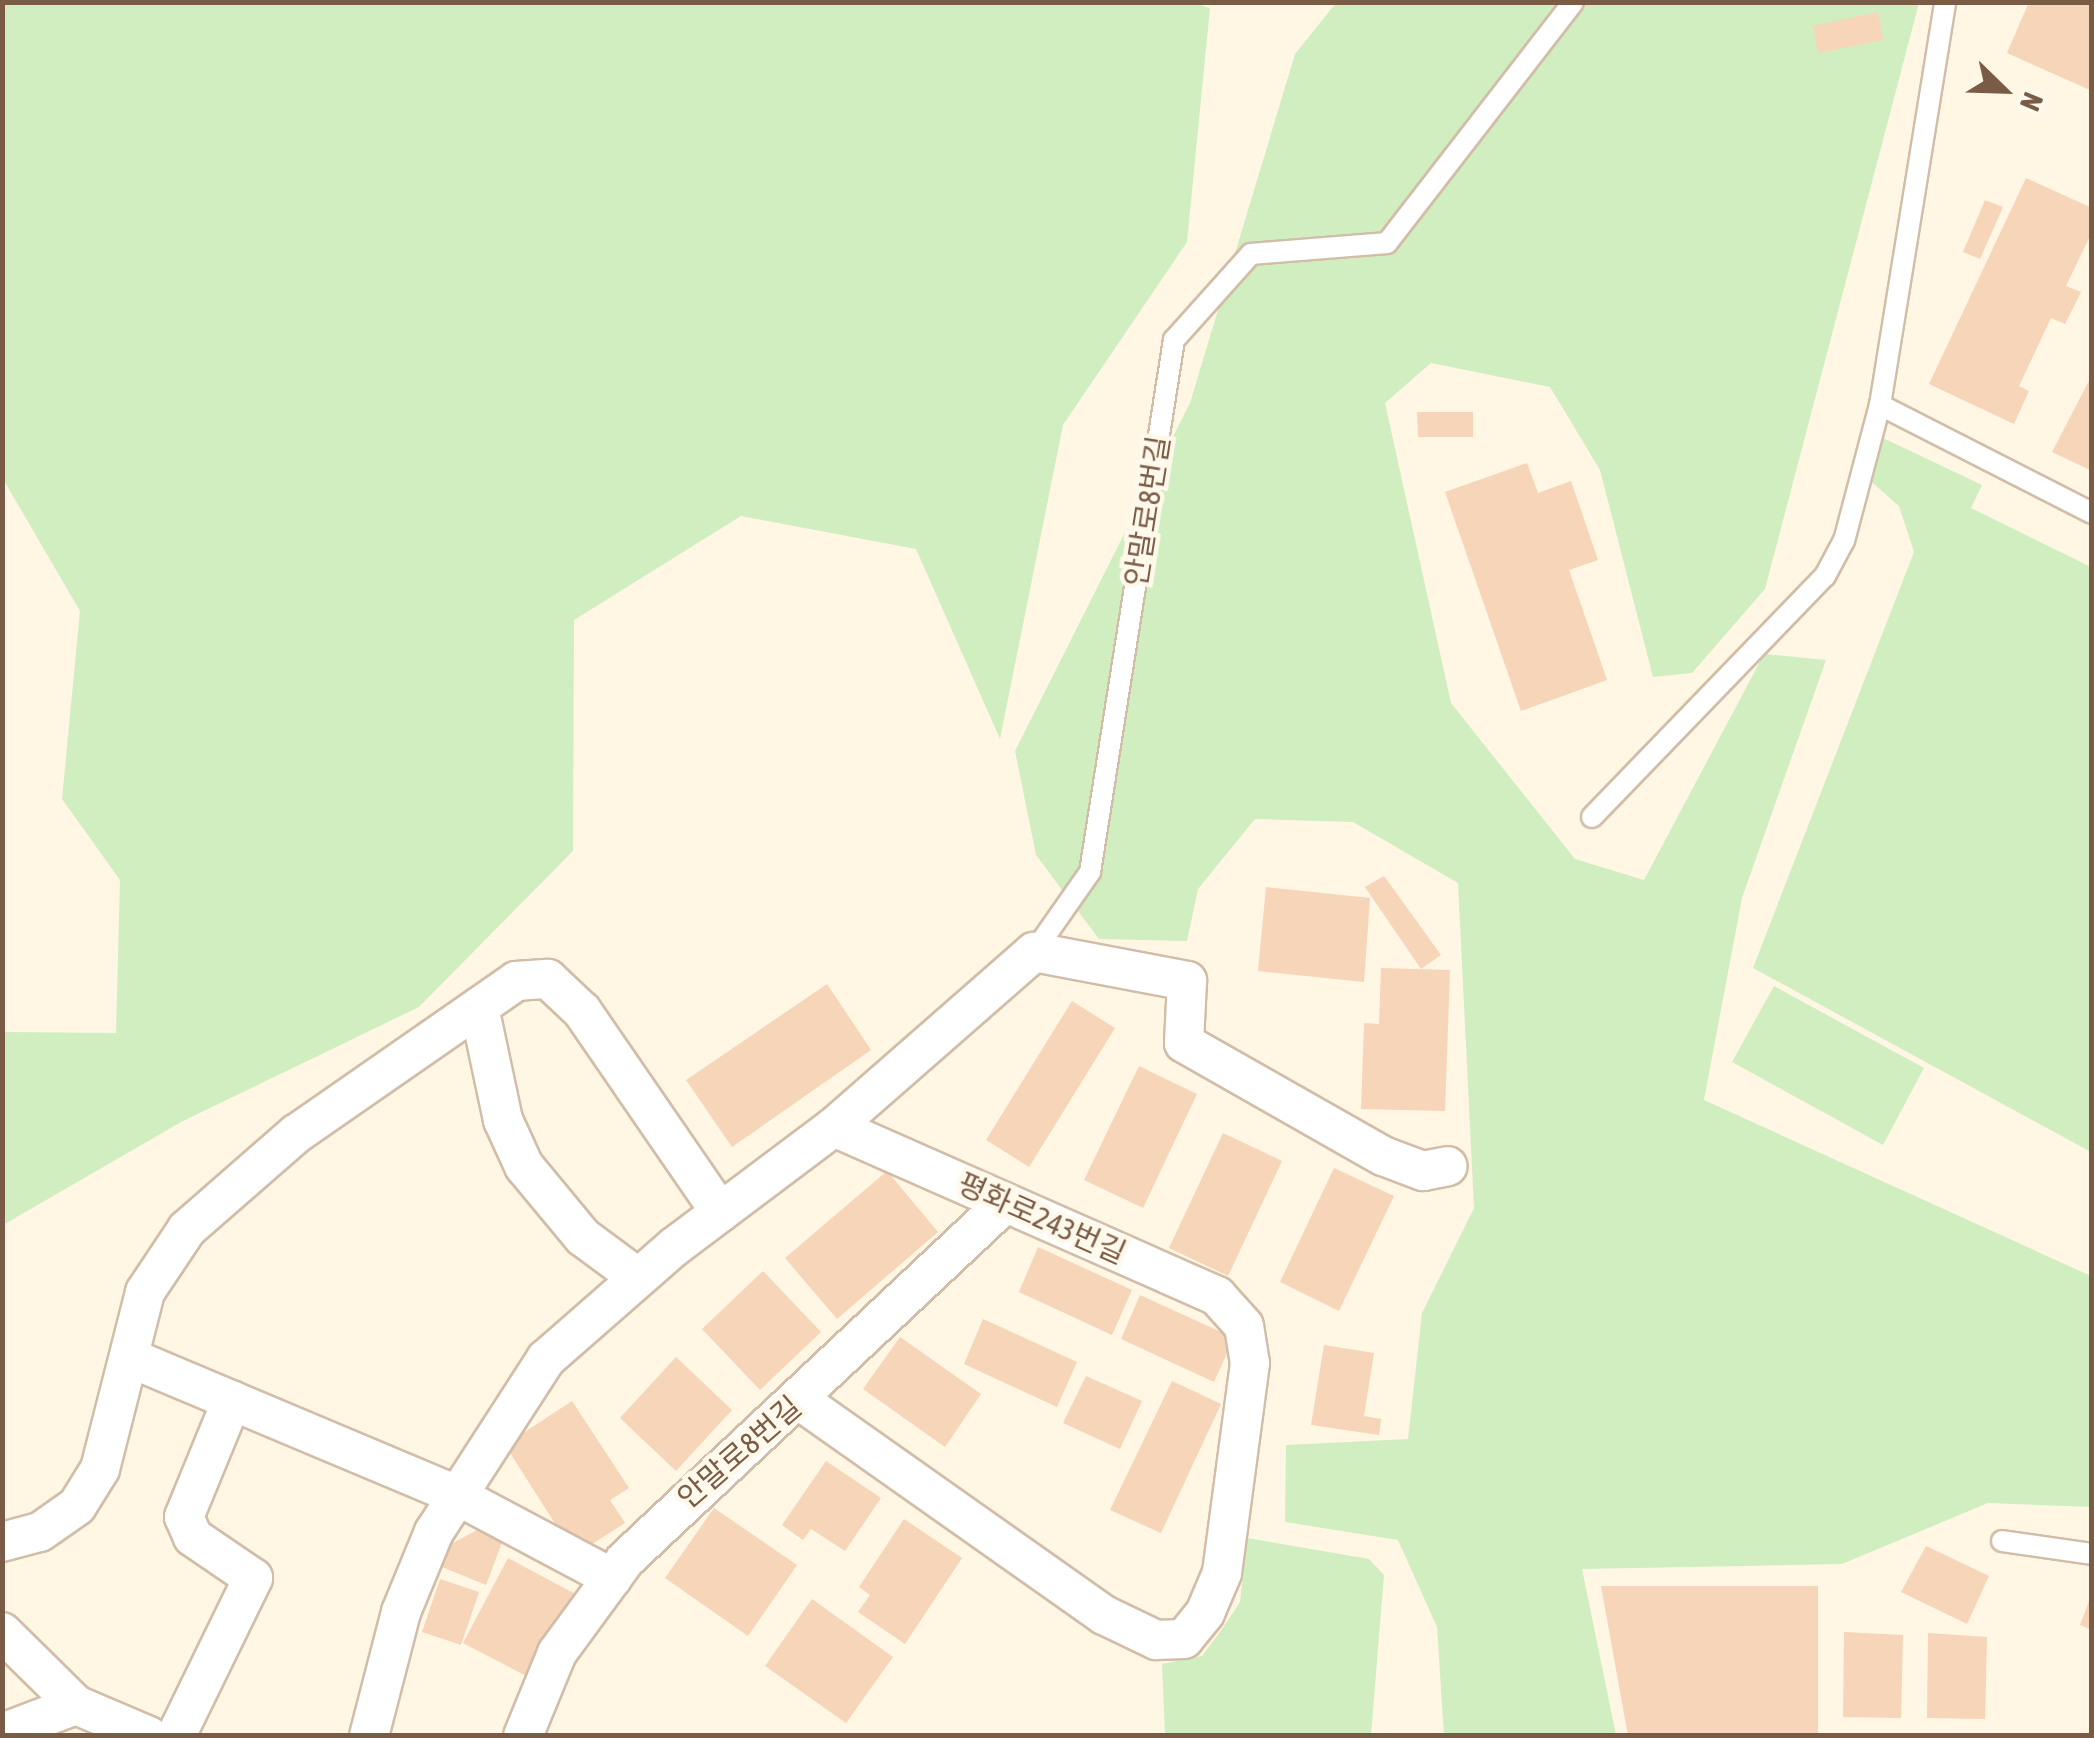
<!DOCTYPE html>
<html>
<head>
<meta charset="utf-8">
<style>
	body { margin:0 }
	#map { position:relative; width:2094px; height:1738px; overflow:hidden; background:#fff6e4; font-family:"Asap Condensed","Noto Sans KR",sans-serif }
	div>[style] { position:absolute }
	.green>* { inset:0; background:#d0eec0 }
	.building>* { inset:0; background:#f7d5b8 }
	.roads { filter:drop-shadow(2px 0 #d1bda8) drop-shadow(-2px 0 #d1bda8) drop-shadow(0 2px #d1bda8) drop-shadow(0 -2px #d1bda8) }
	.lane>* { height:20px; margin:-10px; padding:0 10px; transform-origin:10px; border-radius:10px; background:#fff }
	.street>* { height:38px; margin:-19px; padding:0 19px; transform-origin:19px; border-radius:19px; background:#fff }
	span { translate:-50% -50%; white-space:nowrap; text-align:center; line-height:1.15; -webkit-text-stroke:9px #fff9ec; paint-order:stroke }
	.street-label { font-size:30px; color:#7a5c46 }
	.frame { position:absolute; inset:0; border:5px solid #7a5c46; pointer-events:none }
	.north { position:absolute; left:1954px; top:40px; width:100px; height:100px; -webkit-text-stroke:8px #fff9ec; paint-order:stroke; rotate:113deg; font-size:28px; font-weight:700; line-height:40px; text-align:center; color:#7a5c46 }
	.north::after { content:''; display:block; margin:auto; width:35px; height:45px; background:#7a5c46; clip-path:polygon(50% 0,100% 100%,50% 72%,0 100%) }
</style>
</head>
<body>
<div id="map">
	<div class="green">
		<div style="clip-path:polygon(1194px 3px,1210px 8px,1187px 242px,1063px 425px,1000px 739px,916px 549px,741px 516px,574px 620px,573px 851px,419px 1007px,181px 1122px,3px 1225px,3px 1032px,116px 1033px,120px 880px,62px 799px,80px 611px,3px 479px,3px 3px)"></div>
		<div style="clip-path:polygon(1336px 3px,1919px 3px,1765px 589px,1692px 673px,1653px 677px,1600px 470px,1550px 387px,1431px 363px,1385px 403px,1451px 703px,1575px 859px,1644px 880px,1764px 654px,1826px 660px,1742px 898px,1704px 1100px,2091px 1276px,2091px 1507px,1988px 1503px,1842px 1564px,1582px 1569px,1616px 1735px,1444px 1735px,1437px 1627px,1398px 1540px,1285px 1522px,1286px 1445px,1408px 1439px,1422px 1313px,1474px 1208px,1458px 883px,1353px 822px,1255px 819px,1198px 889px,1187px 941px,1099px 939px,1036px 855px,1015px 751px,1190px 403px,1295px 54px)"></div>
		<div style="clip-path:polygon(1883px 438px,1982px 485px,1971px 508px,2091px 567px,2091px 1152px,1753px 968px,1914px 552px,1899px 506px,1867px 478px)"></div>
		<div style="clip-path:polygon(1774px 986px,1924px 1068px,1883px 1145px,1732px 1062px)"></div>
		<div style="clip-path:polygon(1247px 1538px,1369px 1559px,1384px 1575px,1371px 1735px,1165px 1735px,1162px 1664px,1202px 1656px,1220px 1632px,1240px 1602px)"></div>
	</div>
	<div class="building">
		<div style="clip-path:polygon(2029px 2px,2092px 2px,2090px 90px,2007px 53px)"></div>
		<div style="clip-path:polygon(1878px 12px,1883px 40px,1818px 53px,1813px 26px)"></div>
		<div style="clip-path:polygon(2026px 178px,2092px 208px,2092px 232px,2066px 286px,2081px 292px,2065px 324px,2051px 318px,2019px 386px,2029px 391px,2014px 424px,1929px 384px)"></div>
		<div style="clip-path:polygon(1985px 200px,2003px 207px,1980px 259px,1963px 252px)"></div>
		<div style="clip-path:polygon(2092px 375px,2092px 471px,2052px 452px)"></div>
		<div style="clip-path:polygon(1417px 412px,1473px 412px,1473px 437px,1418px 437px)"></div>
		<div style="clip-path:polygon(1527px 463px,1538px 493px,1571px 481px,1598px 560px,1569px 570px,1607px 680px,1521px 711px,1445px 492px)"></div>
		<div style="clip-path:polygon(1384px 876px,1441px 955px,1421px 969px,1365px 887px)"></div>
		<div style="clip-path:polygon(1266px 887px,1370px 898px,1364px 982px,1258px 971px)"></div>
		<div style="clip-path:polygon(1381px 968px,1450px 970px,1445px 1111px,1361px 1109px,1364px 1023px,1379px 1024px)"></div>
		<div style="clip-path:polygon(827px 984px,871px 1050px,732px 1147px,686px 1080px)"></div>
		<div style="clip-path:polygon(1072px 1001px,1115px 1028px,1029px 1167px,986px 1140px)"></div>
		<div style="clip-path:polygon(1139px 1066px,1197px 1094px,1143px 1208px,1084px 1180px)"></div>
		<div style="clip-path:polygon(1223px 1133px,1282px 1161px,1228px 1276px,1169px 1248px)"></div>
		<div style="clip-path:polygon(1334px 1168px,1394px 1196px,1339px 1311px,1280px 1282px)"></div>
		<div style="clip-path:polygon(887px 1171px,938px 1232px,837px 1319px,785px 1258px)"></div>
		<div style="clip-path:polygon(1038px 1247px,1132px 1290px,1112px 1335px,1019px 1292px)"></div>
		<div style="clip-path:polygon(763px 1271px,821px 1332px,760px 1390px,702px 1329px)"></div>
		<div style="clip-path:polygon(1140px 1295px,1234px 1338px,1214px 1382px,1121px 1339px)"></div>
		<div style="clip-path:polygon(983px 1319px,1077px 1362px,1057px 1407px,964px 1364px)"></div>
		<div style="clip-path:polygon(900px 1337px,981px 1394px,945px 1447px,863px 1389px)"></div>
		<div style="clip-path:polygon(1324px 1345px,1374px 1353px,1364px 1416px,1381px 1419px,1379px 1435px,1311px 1425px)"></div>
		<div style="clip-path:polygon(676px 1357px,732px 1410px,676px 1471px,620px 1418px)"></div>
		<div style="clip-path:polygon(1086px 1376px,1142px 1401px,1120px 1449px,1063px 1423px)"></div>
		<div style="clip-path:polygon(1172px 1381px,1221px 1404px,1161px 1533px,1110px 1510px)"></div>
		<div style="clip-path:polygon(572px 1401px,629px 1488px,610px 1500px,625px 1523px,575px 1555px,505px 1445px)"></div>
		<div style="clip-path:polygon(826px 1461px,881px 1498px,845px 1551px,811px 1529px,803px 1540px,782px 1525px)"></div>
		<div style="clip-path:polygon(714px 1508px,797px 1565px,748px 1636px,665px 1578px)"></div>
		<div style="clip-path:polygon(904px 1519px,962px 1558px,905px 1644px,858px 1612px,870px 1595px,859px 1587px)"></div>
		<div style="clip-path:polygon(481px 1528px,504px 1537px,486px 1585px,442px 1567px,451px 1544px)"></div>
		<div style="clip-path:polygon(1926px 1546px,1989px 1576px,1967px 1624px,1901px 1592px)"></div>
		<div style="clip-path:polygon(508px 1558px,577px 1595px,532px 1679px,463px 1643px)"></div>
		<div style="clip-path:polygon(440px 1579px,479px 1592px,461px 1645px,422px 1632px)"></div>
		<div style="clip-path:polygon(1601px 1586px,1818px 1586px,1818px 1736px,1628px 1736px)"></div>
		<div style="clip-path:polygon(2091px 1596px,2092px 1596px,2092px 1630px,2080px 1625px)"></div>
		<div style="clip-path:polygon(812px 1599px,893px 1657px,846px 1723px,765px 1666px)"></div>
		<div style="clip-path:polygon(1844px 1632px,1903px 1635px,1901px 1718px,1843px 1717px)"></div>
		<div style="clip-path:polygon(1928px 1633px,1987px 1637px,1985px 1719px,1927px 1718px)"></div>
	</div>
	<div class="roads">
		<div class="lane">
			<div style="left:1880px;top:405px;width:238px;rotate:27deg"></div>
			<div style="left:1592px;top:817px;width:335px;rotate:-46deg"></div>
			<div style="left:1825px;top:576px;width:40px;rotate:-62deg"></div>
			<div style="left:1844px;top:541px;width:141px;rotate:-75.2deg"></div>
			<div style="left:1880px;top:405px;width:408px;rotate:-80.8deg"></div>
			<div style="left:1034px;top:952px;width:98px;rotate:-55deg"></div>
			<div style="left:1090px;top:872px;width:539px;rotate:-81.03deg"></div>
			<div style="left:1174px;top:340px;width:115px;rotate:-48.2deg"></div>
			<div style="left:1251px;top:254px;width:136px;rotate:-4.6deg"></div>
			<div style="left:1387px;top:243px;width:304px;rotate:-52.3deg"></div>
			<div style="left:2002px;top:1541px;width:91px;rotate:8.2deg"></div>
		</div>
		<div class="street">
			<div style="left:479px;top:1007px;width:116px;rotate:78deg"></div>
			<div style="left:503px;top:1120px;width:51px;rotate:65.5deg"></div>
			<div style="left:524px;top:1166px;width:92px;rotate:50.3deg"></div>
			<div style="left:583px;top:1237px;width:67px;rotate:36.5deg"></div>
			<div style="left:834px;top:1127px;width:266px;rotate:-41.2deg"></div>
			<div style="left:1034px;top:952px;width:156px;rotate:10.7deg"></div>
			<div style="left:1187px;top:981px;width:62px;rotate:92.8deg"></div>
			<div style="left:1184px;top:1043px;width:229px;rotate:29.6deg"></div>
			<div style="left:1383px;top:1156px;width:43px;rotate:20.6deg"></div>
			<div style="left:1423px;top:1171px;width:25px;rotate:-11deg"></div>
			<div style="left:133px;top:1359px;width:350px;rotate:22.8deg"></div>
			<div style="left:456px;top:1495px;width:177px;rotate:28deg"></div>
			<div style="left:2px;top:1542px;width:39px;rotate:-15deg"></div>
			<div style="left:40px;top:1532px;width:45px;rotate:-35.1deg"></div>
			<div style="left:77px;top:1506px;width:44px;rotate:-58.1deg"></div>
			<div style="left:100px;top:1469px;width:183px;rotate:-75.7deg"></div>
			<div style="left:145px;top:1292px;width:76px;rotate:-56.3deg"></div>
			<div style="left:187px;top:1229px;width:145px;rotate:-41.1deg"></div>
			<div style="left:296px;top:1134px;width:268px;rotate:-34.8deg"></div>
			<div style="left:516px;top:981px;width:32px;rotate:-4deg"></div>
			<div style="left:548px;top:979px;width:47px;rotate:43.3deg"></div>
			<div style="left:582px;top:1011px;width:244px;rotate:55.5deg"></div>
			<div style="left:2px;top:1632px;width:104px;rotate:44.6deg"></div>
			<div style="left:76px;top:1705px;width:79px;rotate:23deg"></div>
			<div style="left:2px;top:1733px;width:79px;rotate:-20.7deg"></div>
			<div style="left:176px;top:1736px;width:176px;rotate:-64deg"></div>
			<div style="left:253px;top:1578px;width:73px;rotate:-145.7deg"></div>
			<div style="left:193px;top:1537px;width:22px;rotate:-114deg"></div>
			<div style="left:184px;top:1517px;width:126px;rotate:-67.7deg"></div>
			<div style="left:369px;top:1736px;width:128px;rotate:-75.5deg"></div>
			<div style="left:401px;top:1612px;width:87px;rotate:-67.6deg"></div>
			<div style="left:434px;top:1532px;width:206px;rotate:-57.1deg"></div>
			<div style="left:546px;top:1359px;width:170px;rotate:-41.2deg"></div>
			<div style="left:674px;top:1247px;width:200px;rotate:-36.9deg"></div>
			<div style="left:834px;top:1127px;width:419px;rotate:23.8deg"></div>
			<div style="left:1217px;top:1296px;width:40px;rotate:48deg"></div>
			<div style="left:1244px;top:1326px;width:37px;rotate:81deg"></div>
			<div style="left:1250px;top:1363px;width:212px;rotate:97.6deg"></div>
			<div style="left:1222px;top:1573px;width:43px;rotate:113deg"></div>
			<div style="left:1205px;top:1613px;width:33px;rotate:129deg"></div>
			<div style="left:1184px;top:1639px;width:28px;rotate:178deg"></div>
			<div style="left:1156px;top:1640px;width:58px;rotate:-154.3deg"></div>
			<div style="left:1104px;top:1615px;width:375px;rotate:-144.8deg"></div>
			<div style="left:523px;top:1736px;width:90px;rotate:-67.7deg"></div>
			<div style="left:557px;top:1653px;width:115px;rotate:-53.8deg"></div>
			<div style="left:625px;top:1560px;width:519px;rotate:-43.2deg"></div>
		</div>
	</div>
	<div class="street-label">
		<span style="left:1147px;top:511px;rotate:-81deg">안말로8번길</span>
		<span style="left:1042px;top:1218px;rotate:24deg">평화로243번길</span>
		<span style="left:739px;top:1452px;rotate:-41deg">안말로8번길</span>
	</div>
	<div class="frame"></div>
	<div class="north">N</div>
</div>
</body>
</html>
